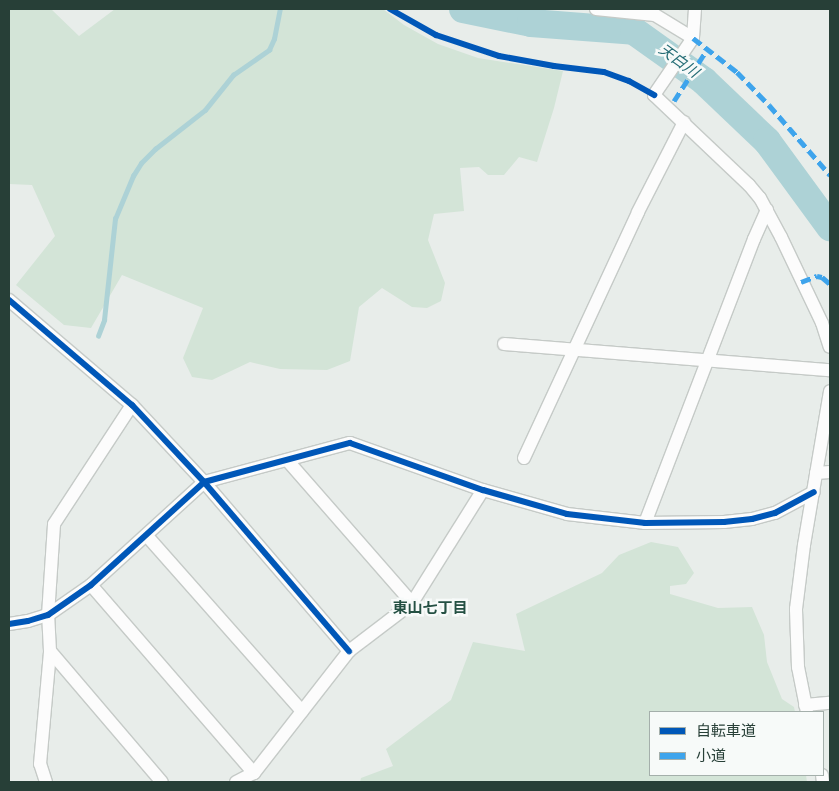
<!DOCTYPE html>
<html>
<head>
<meta charset="utf-8">
<style>
	body { margin:0 }
	#map { position:relative; width:839px; height:791px; overflow:hidden; background:#e8edea; font-family:Overpass,"Noto Sans JP",sans-serif }
	div>[style] { position:absolute }
	.green>* { inset:0; background:#d3e4d7 }
	.stream>* { height:4.5px; margin:-2.25px; padding:0 2.25px; transform-origin:2.25px; border-radius:2.25px; background:#add2d6 }
	.river>* { height:28px; margin:-14px; padding:0 14px; transform-origin:14px; border-radius:14px; background:#add2d6 }
	.roads { filter:drop-shadow(1px 0 #c5cac7) drop-shadow(-1px 0 #c5cac7) drop-shadow(0 1px #c5cac7) drop-shadow(0 -1px #c5cac7) }
	.street>* { height:12px; margin:-6px; padding:0 6px; transform-origin:6px; border-radius:6px; background:#fcfcfc }
	.quiet>* { height:5px; margin-top:-2.5px; transform-origin:0; background:repeating-linear-gradient(90deg,#3ea4ec 0 10px,transparent 0 15px) }
	.cycleway>* { height:6px; margin:-3px; padding:0 3px; transform-origin:3px; border-radius:3px; background:#0057b8 }
	span { translate:-50% -50%; white-space:nowrap; text-align:center; line-height:1.15; -webkit-text-stroke:5px #f7faf9; paint-order:stroke }
	.water-label { font-size:15px; color:#256d76; font-style:italic }
	.neighbourhood-label { font-size:15px; color:#245043; font-weight:700 }
	.frame { position:absolute; inset:0; border:10px solid #273f37; pointer-events:none }
	.legend { position:absolute; left:649px; top:711px; width:175px; height:65px; box-sizing:border-box; background:#f7faf9; border:1px solid #a4afab; margin:0; padding:6px 9px; list-style:none; font-size:15px; color:#273f37 }
	.legend li { display:flex; align-items:center; gap:10px; height:25px }
	.legend b { width:25px; border:1px solid #a4afab }
</style>
</head>
<body>
<div id="map">
	<div class="green">
		<div style="clip-path:polygon(9px 9px,51px 9px,79px 36px,115px 9px,383px 9px,404px 25px,438px 44px,478px 58px,563px 71px,554px 108px,537px 162px,519px 157px,504px 175px,488px 175px,479px 167px,460px 168px,464px 211px,434px 214px,428px 240px,445px 283px,441px 301px,427px 308px,412px 307px,382px 288px,359px 307px,350px 361px,327px 370px,280px 369px,250px 362px,212px 380px,192px 377px,183px 358px,203px 308px,122px 275px,91px 328px,64px 325px,16px 285px,55px 236px,32px 185px,9px 184px)"></div>
		<div style="clip-path:polygon(651px 542px,678px 547px,694px 573px,686px 584px,670px 586px,670px 594px,718px 608px,752px 607px,764px 635px,767px 662px,782px 699px,794px 707px,795px 712px,650px 712px,650px 775px,806px 775px,807px 782px,360px 782px,361px 778px,393px 766px,386px 749px,451px 700px,473px 642px,525px 651px,516px 614px,602px 573px,619px 555px)"></div>
	</div>
	<div class="stream">
		<div style="left:98px;top:336px;width:17px;rotate:-69deg"></div>
		<div style="left:104px;top:320px;width:102px;rotate:-83.8deg"></div>
		<div style="left:115px;top:219px;width:47px;rotate:-67.3deg"></div>
		<div style="left:133px;top:176px;width:15px;rotate:-58deg"></div>
		<div style="left:141px;top:163px;width:20px;rotate:-45deg"></div>
		<div style="left:155px;top:149px;width:63px;rotate:-38deg"></div>
		<div style="left:205px;top:110px;width:45px;rotate:-51.3deg"></div>
		<div style="left:233px;top:75px;width:44px;rotate:-34.8deg"></div>
		<div style="left:269px;top:50px;width:12px;rotate:-66deg"></div>
		<div style="left:274px;top:39px;width:31px;rotate:-79deg"></div>
	</div>
	<div class="river">
		<div style="left:463px;top:9px;width:69px;rotate:11.6deg"></div>
		<div style="left:531px;top:23px;width:103px;rotate:4.4deg"></div>
		<div style="left:634px;top:31px;width:86px;rotate:35.5deg"></div>
		<div style="left:704px;top:81px;width:87px;rotate:43.6deg"></div>
		<div style="left:767px;top:141px;width:107px;rotate:53.8deg"></div>
	</div>
	<div class="roads">
		<div class="street">
			<div style="left:596px;top:9px;width:59px;rotate:5.8deg"></div>
			<div style="left:655px;top:15px;width:44px;rotate:31.2deg"></div>
			<div style="left:695px;top:9px;width:29px;rotate:94deg"></div>
			<div style="left:693px;top:38px;width:69px;rotate:124.4deg"></div>
			<div style="left:654px;top:95px;width:131px;rotate:43.5deg"></div>
			<div style="left:749px;top:185px;width:17px;rotate:50deg"></div>
			<div style="left:760px;top:198px;width:44px;rotate:61.7deg"></div>
			<div style="left:781px;top:237px;width:95px;rotate:64.5deg"></div>
			<div style="left:822px;top:323px;width:25px;rotate:72deg"></div>
			<div style="left:9px;top:300px;width:162px;rotate:40.5deg"></div>
			<div style="left:132px;top:405px;width:105px;rotate:46.9deg"></div>
			<div style="left:204px;top:482px;width:223px;rotate:49.4deg"></div>
			<div style="left:504px;top:344px;width:327px;rotate:4.6deg"></div>
			<div style="left:524px;top:458px;width:271px;rotate:-65.1deg"></div>
			<div style="left:638px;top:212px;width:101px;rotate:-62.9deg"></div>
			<div style="left:287px;top:460px;width:190px;rotate:48.8deg"></div>
			<div style="left:816px;top:473px;width:14px;rotate:-4deg"></div>
			<div style="left:645px;top:523px;width:304px;rotate:-69deg"></div>
			<div style="left:754px;top:239px;width:32px;rotate:-66deg"></div>
			<div style="left:147px;top:536px;width:234px;rotate:48.5deg"></div>
			<div style="left:91px;top:585px;width:249px;rotate:49.1deg"></div>
			<div style="left:9px;top:624px;width:19px;rotate:-9deg"></div>
			<div style="left:28px;top:621px;width:21px;rotate:-17deg"></div>
			<div style="left:48px;top:615px;width:52px;rotate:-34.9deg"></div>
			<div style="left:91px;top:585px;width:153px;rotate:-42.3deg"></div>
			<div style="left:204px;top:482px;width:151px;rotate:-15deg"></div>
			<div style="left:350px;top:443px;width:141px;rotate:19.5deg"></div>
			<div style="left:483px;top:490px;width:87px;rotate:15.9deg"></div>
			<div style="left:567px;top:514px;width:79px;rotate:6.6deg"></div>
			<div style="left:645px;top:523px;width:79px;rotate:-0.7deg"></div>
			<div style="left:724px;top:522px;width:28px;rotate:-6deg"></div>
			<div style="left:752px;top:519px;width:24px;rotate:-15deg"></div>
			<div style="left:775px;top:513px;width:44px;rotate:-28.3deg"></div>
			<div style="left:50px;top:651px;width:172px;rotate:49.5deg"></div>
			<div style="left:805px;top:705px;width:25px;rotate:-5deg"></div>
			<div style="left:807px;top:712px;width:46px;rotate:-101.3deg"></div>
			<div style="left:798px;top:667px;width:58px;rotate:-92deg"></div>
			<div style="left:796px;top:609px;width:64px;rotate:-82.9deg"></div>
			<div style="left:804px;top:545px;width:156px;rotate:-80.4deg"></div>
			<div style="left:822px;top:775px;width:7px;rotate:82deg"></div>
			<div style="left:46px;top:782px;width:19px;rotate:-108deg"></div>
			<div style="left:40px;top:764px;width:113px;rotate:-84.9deg"></div>
			<div style="left:50px;top:651px;width:36px;rotate:-93deg"></div>
			<div style="left:48px;top:615px;width:91px;rotate:-86.2deg"></div>
			<div style="left:54px;top:524px;width:142px;rotate:-56.8deg"></div>
			<div style="left:236px;top:782px;width:20px;rotate:-27deg"></div>
			<div style="left:254px;top:773px;width:155px;rotate:-52.1deg"></div>
			<div style="left:349px;top:651px;width:79px;rotate:-37.3deg"></div>
			<div style="left:412px;top:603px;width:133px;rotate:-57.9deg"></div>
		</div>
	</div>
	<div class="quiet">
		<div style="left:693px;top:38px;width:56px;rotate:37.7deg"></div>
		<div style="left:737px;top:72px;width:46px;rotate:45.9deg"></div>
		<div style="left:769px;top:105px;width:93px;rotate:48.9deg"></div>
		<div style="left:674px;top:101px;width:63px;rotate:-57.3deg"></div>
		<div style="left:801px;top:282px;width:17px;rotate:-21deg"></div>
		<div style="left:817px;top:276px;width:5px;rotate:11deg"></div>
		<div style="left:822px;top:277px;width:11px;rotate:41deg"></div>
	</div>
	<div class="cycleway">
		<div style="left:390px;top:9px;width:53px;rotate:29.5deg"></div>
		<div style="left:436px;top:35px;width:66px;rotate:18.4deg"></div>
		<div style="left:499px;top:56px;width:56px;rotate:10.3deg"></div>
		<div style="left:554px;top:66px;width:50px;rotate:6.8deg"></div>
		<div style="left:604px;top:72px;width:27px;rotate:20deg"></div>
		<div style="left:629px;top:81px;width:29px;rotate:29deg"></div>
		<div style="left:9px;top:300px;width:162px;rotate:40.5deg"></div>
		<div style="left:132px;top:405px;width:105px;rotate:46.9deg"></div>
		<div style="left:204px;top:482px;width:223px;rotate:49.4deg"></div>
		<div style="left:9px;top:624px;width:19px;rotate:-9deg"></div>
		<div style="left:28px;top:621px;width:21px;rotate:-17deg"></div>
		<div style="left:48px;top:615px;width:52px;rotate:-34.9deg"></div>
		<div style="left:91px;top:585px;width:153px;rotate:-42.3deg"></div>
		<div style="left:204px;top:482px;width:151px;rotate:-15deg"></div>
		<div style="left:350px;top:443px;width:141px;rotate:19.5deg"></div>
		<div style="left:483px;top:490px;width:87px;rotate:15.9deg"></div>
		<div style="left:567px;top:514px;width:79px;rotate:6.6deg"></div>
		<div style="left:645px;top:523px;width:79px;rotate:-0.7deg"></div>
		<div style="left:724px;top:522px;width:28px;rotate:-6deg"></div>
		<div style="left:752px;top:519px;width:24px;rotate:-15deg"></div>
		<div style="left:775px;top:513px;width:44px;rotate:-28.3deg"></div>
	</div>
	<div class="water-label">
		<span style="left:678px;top:62px;rotate:36deg">天白川</span>
	</div>
	<div class="neighbourhood-label">
		<span style="left:430px;top:610px">東山七丁目</span>
	</div>
	<div class="frame"></div>
	<ul class="legend">
	<li><b style="height:6px;background:#0057b8"></b>自転車道</li>
	<li><b style="height:6px;background:#3ea4ec"></b>小道</li>
	</ul>
</div>
</body>
</html>
